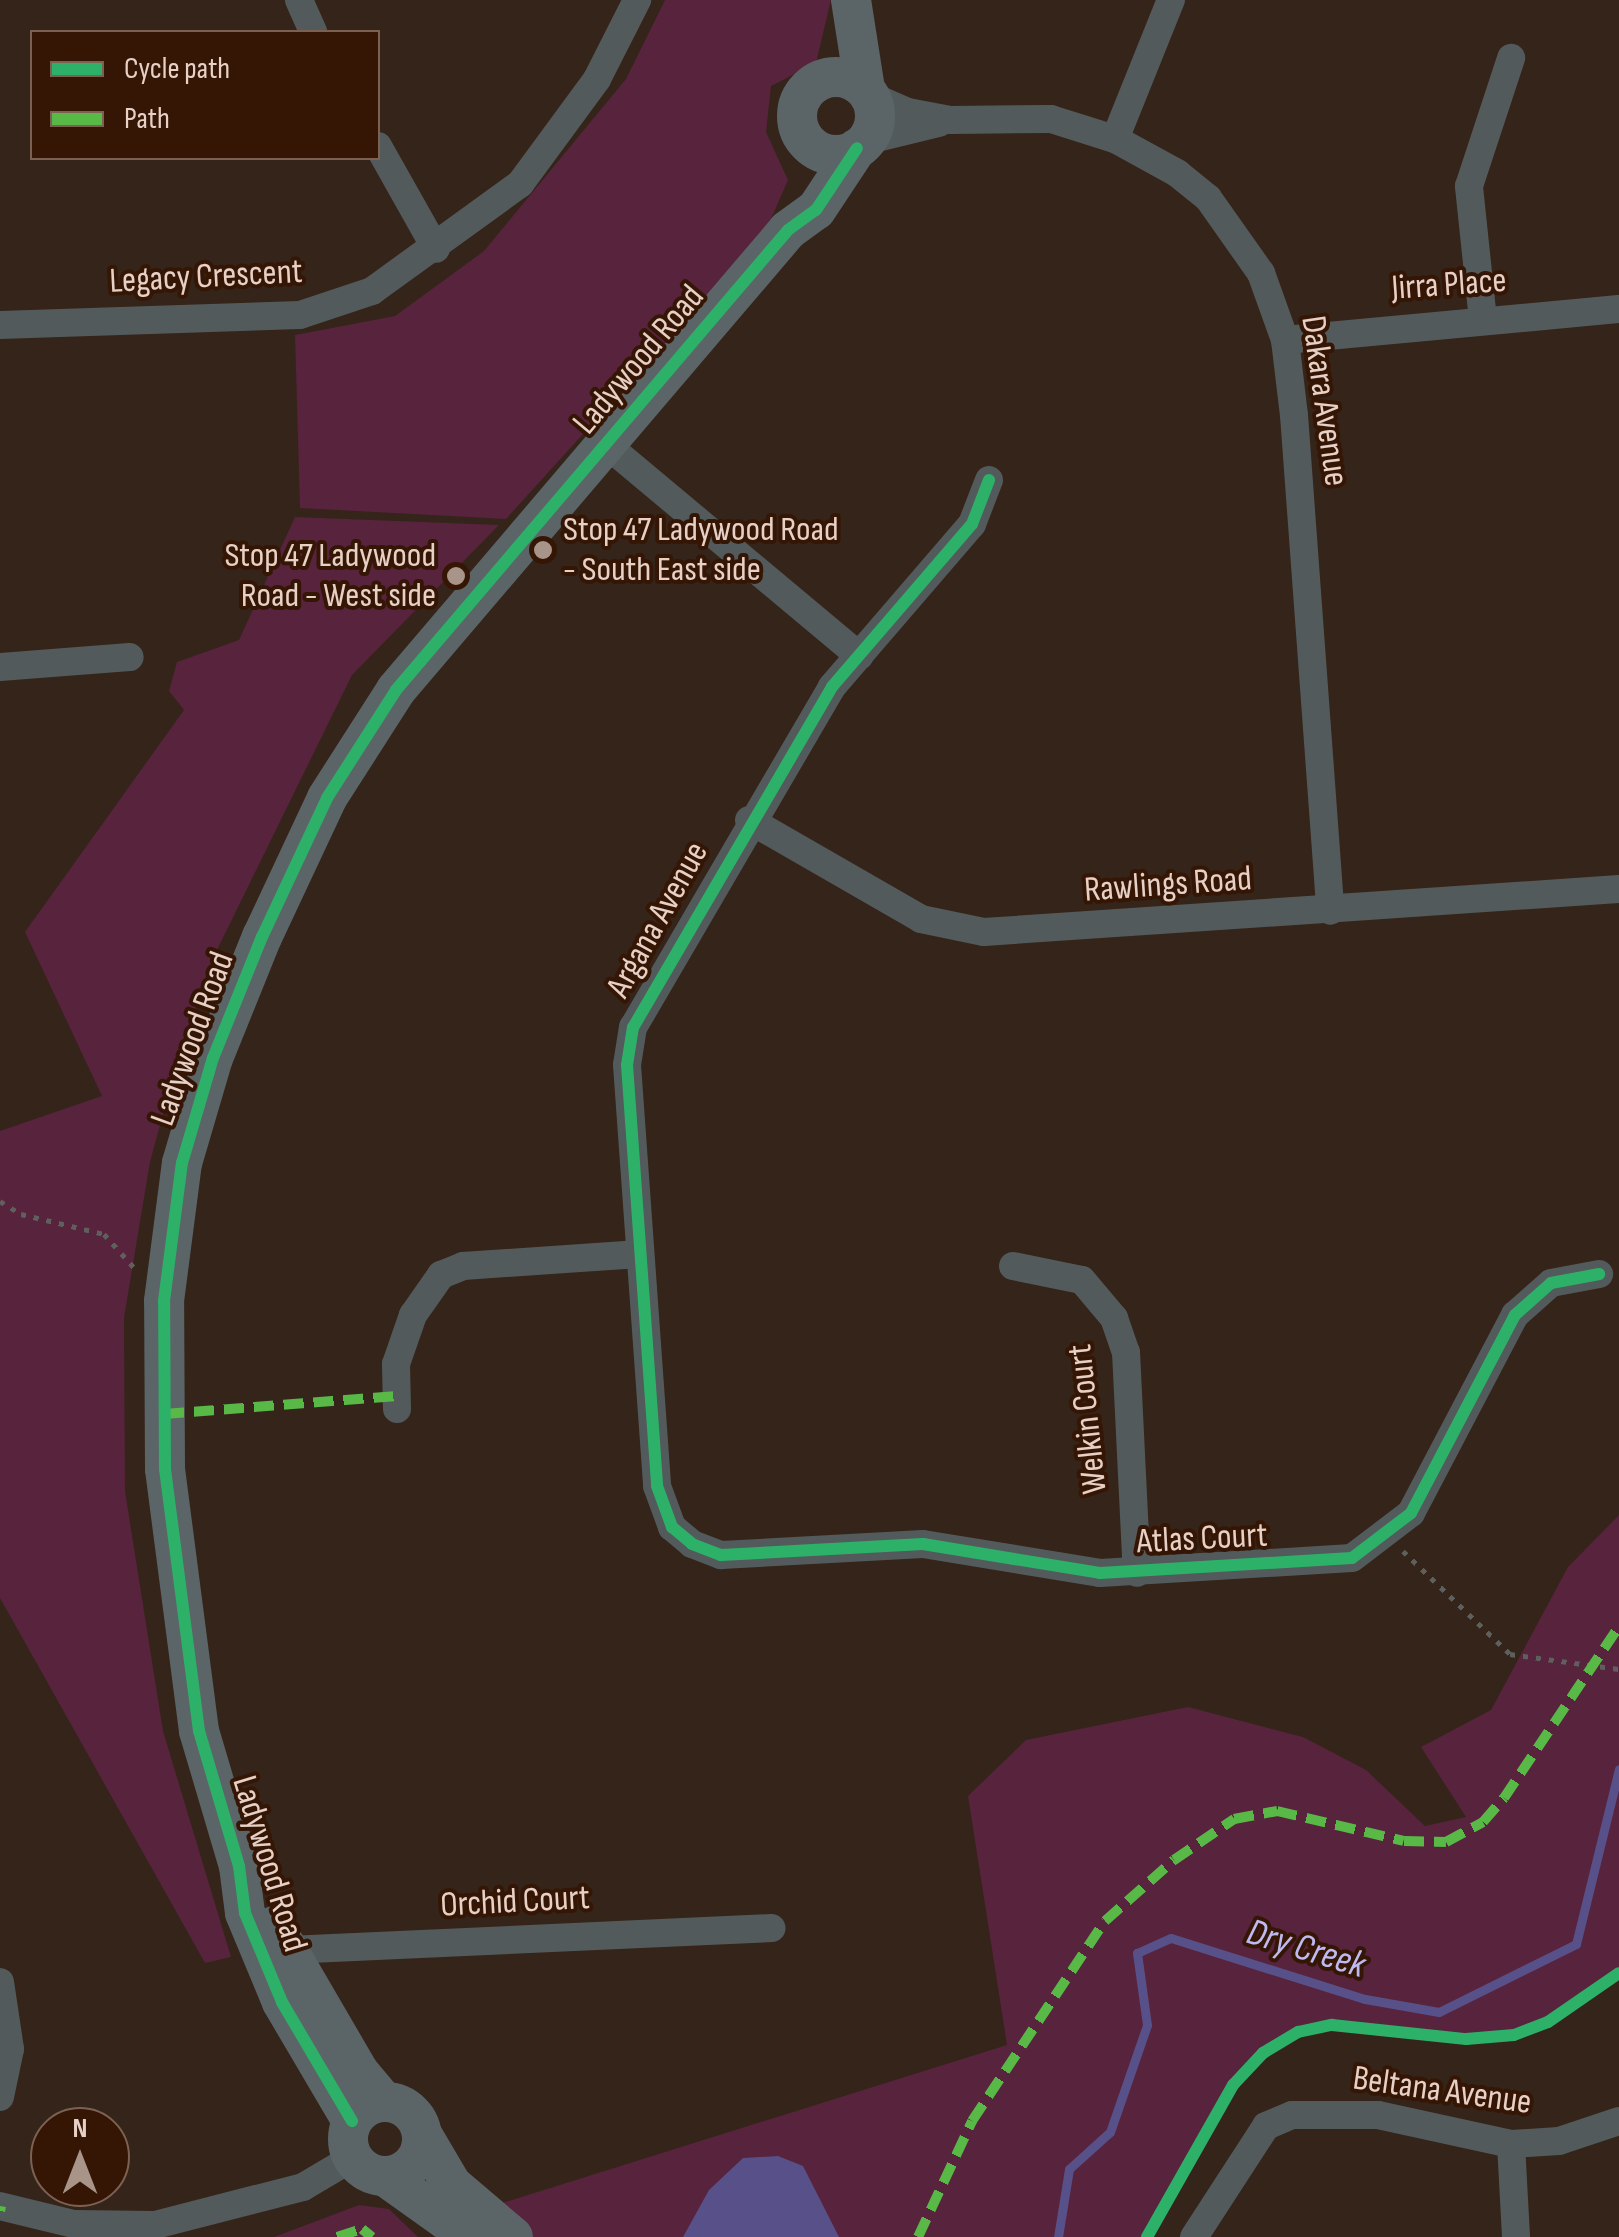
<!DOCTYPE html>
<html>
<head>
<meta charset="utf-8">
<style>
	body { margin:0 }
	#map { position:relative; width:1619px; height:2237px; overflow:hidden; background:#352419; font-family:"Sofia Sans Condensed",sans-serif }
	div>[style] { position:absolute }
	.green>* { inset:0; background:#57233d }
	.water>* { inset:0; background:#585088 }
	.stream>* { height:9px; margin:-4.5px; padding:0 4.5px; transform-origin:4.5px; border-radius:4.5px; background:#585088 }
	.path>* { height:5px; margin-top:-2.5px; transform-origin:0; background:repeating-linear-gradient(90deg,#5f5f5e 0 5px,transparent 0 13px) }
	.street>* { height:28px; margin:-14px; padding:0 14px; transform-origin:14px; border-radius:14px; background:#535a5c }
	.secondary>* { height:40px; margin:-20px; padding:0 20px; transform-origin:20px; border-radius:20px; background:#5b6568 }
	.secondary>.ring { margin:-20px; padding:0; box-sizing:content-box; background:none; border:40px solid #5b6568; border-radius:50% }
	.quiet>* { height:10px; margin-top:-5px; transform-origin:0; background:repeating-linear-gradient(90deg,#58b947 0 20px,transparent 0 30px) }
	.cycleway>* { height:12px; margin:-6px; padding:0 6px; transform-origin:6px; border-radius:6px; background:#2db169 }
	.dots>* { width:28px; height:28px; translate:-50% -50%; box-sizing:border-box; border:5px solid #351605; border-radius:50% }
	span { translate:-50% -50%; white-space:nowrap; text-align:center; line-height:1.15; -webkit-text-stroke:8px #351605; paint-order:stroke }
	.street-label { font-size:35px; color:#e7d1c6 }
	.poi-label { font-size:35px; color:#e7d1c6 }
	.left { translate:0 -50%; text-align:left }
	.right { translate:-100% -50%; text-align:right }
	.water-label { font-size:38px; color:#bebaf1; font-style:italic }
	.legend { position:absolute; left:30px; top:30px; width:350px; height:130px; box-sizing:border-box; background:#351605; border:2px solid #7c6152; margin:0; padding:12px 18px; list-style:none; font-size:30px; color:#e7d1c6 }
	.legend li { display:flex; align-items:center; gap:20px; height:50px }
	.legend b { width:50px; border:2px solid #7c6152 }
	.north { position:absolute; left:30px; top:2107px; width:100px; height:100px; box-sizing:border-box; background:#351605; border:2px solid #7c6152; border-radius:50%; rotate:0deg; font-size:28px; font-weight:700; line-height:40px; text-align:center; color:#e7d1c6 }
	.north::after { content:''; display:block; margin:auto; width:35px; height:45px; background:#a99489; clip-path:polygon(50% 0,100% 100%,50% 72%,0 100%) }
</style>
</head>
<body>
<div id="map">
	<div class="green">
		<div style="clip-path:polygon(665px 0,831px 0,816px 63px,771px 86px,766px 132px,788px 180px,765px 233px,506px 519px,300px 508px,295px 335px,395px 316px,484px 251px,626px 79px)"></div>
		<div style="clip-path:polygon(295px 517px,499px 525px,352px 675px,214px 956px,181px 1047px,150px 1162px,124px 1318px,125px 1491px,163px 1731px,231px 1957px,205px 1963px,0 1598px,0 1131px,102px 1096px,25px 932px,184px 710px,169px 691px,177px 662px,239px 640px)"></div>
		<div style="clip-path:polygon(1619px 1515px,1619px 1973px,1548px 2022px,1514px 2035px,1466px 2039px,1379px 2027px,1298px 2032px,1263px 2053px,1233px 2085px,1147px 2237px,513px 2237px,480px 2210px,1007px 2045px,968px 1796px,1026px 1740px,1188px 1707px,1303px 1737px,1366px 1770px,1425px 1826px,1466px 1817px,1421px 1747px,1491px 1710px,1568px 1567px)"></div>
		<div style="clip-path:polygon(359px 2205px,389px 2209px,418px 2237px,274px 2237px)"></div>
	</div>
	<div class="water">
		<div style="clip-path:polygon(778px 2156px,803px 2166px,839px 2237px,683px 2237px,709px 2190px,743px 2158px)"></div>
	</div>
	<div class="stream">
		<div style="left:1058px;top:2237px;width:69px;rotate:-80.8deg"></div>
		<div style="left:1069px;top:2169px;width:55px;rotate:-42.1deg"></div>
		<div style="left:1110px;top:2132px;width:113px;rotate:-70.9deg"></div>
		<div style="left:1147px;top:2025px;width:73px;rotate:-97.9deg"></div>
		<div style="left:1137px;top:1953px;width:37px;rotate:-24deg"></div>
		<div style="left:1171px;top:1938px;width:203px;rotate:17.5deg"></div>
		<div style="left:1365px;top:1999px;width:75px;rotate:10deg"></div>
		<div style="left:1439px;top:2012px;width:153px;rotate:-26.4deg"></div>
		<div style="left:1576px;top:1944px;width:180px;rotate:-76.2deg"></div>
	</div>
	<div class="path">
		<div style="left:0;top:1201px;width:25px;rotate:32deg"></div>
		<div style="left:21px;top:1214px;width:85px;rotate:13.5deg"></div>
		<div style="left:104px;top:1234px;width:51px;rotate:48.2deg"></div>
		<div style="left:1403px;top:1551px;width:149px;rotate:43.9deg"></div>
		<div style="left:1510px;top:1654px;width:110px;rotate:7.8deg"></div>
	</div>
	<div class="street">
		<div style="left:299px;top:0;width:35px;rotate:66deg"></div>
		<div style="left:869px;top:95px;width:43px;rotate:23.6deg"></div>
		<div style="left:908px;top:112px;width:43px;rotate:10.8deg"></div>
		<div style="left:950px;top:120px;width:101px;rotate:-0.6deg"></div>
		<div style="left:1051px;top:119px;width:67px;rotate:17.4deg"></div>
		<div style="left:1115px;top:139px;width:71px;rotate:28.7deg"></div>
		<div style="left:1177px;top:173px;width:40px;rotate:39deg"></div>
		<div style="left:1208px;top:198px;width:92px;rotate:54.8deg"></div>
		<div style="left:1261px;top:273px;width:71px;rotate:70.3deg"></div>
		<div style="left:1285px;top:340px;width:76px;rotate:83.2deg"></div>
		<div style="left:1294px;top:415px;width:497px;rotate:85.8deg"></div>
		<div style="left:1115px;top:139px;width:150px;rotate:-68.1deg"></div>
		<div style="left:865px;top:141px;width:76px;rotate:-13.7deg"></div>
		<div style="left:378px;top:146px;width:118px;rotate:60.6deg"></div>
		<div style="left:1483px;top:320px;width:135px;rotate:-96deg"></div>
		<div style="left:1469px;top:186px;width:135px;rotate:-71.8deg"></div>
		<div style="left:0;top:325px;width:300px;rotate:-1.9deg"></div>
		<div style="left:300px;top:315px;width:76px;rotate:-18.4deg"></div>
		<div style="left:372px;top:291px;width:183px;rotate:-35.9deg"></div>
		<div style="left:520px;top:184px;width:130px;rotate:-53.7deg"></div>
		<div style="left:597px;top:79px;width:89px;rotate:-63.1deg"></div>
		<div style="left:1285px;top:340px;width:335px;rotate:-5.3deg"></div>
		<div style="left:607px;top:445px;width:329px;rotate:39.9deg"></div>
		<div style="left:989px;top:480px;width:47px;rotate:111.1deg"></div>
		<div style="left:972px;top:524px;width:215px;rotate:130.7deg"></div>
		<div style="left:832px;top:687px;width:394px;rotate:120.3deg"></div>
		<div style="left:633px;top:1027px;width:38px;rotate:99deg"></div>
		<div style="left:627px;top:1065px;width:422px;rotate:85.9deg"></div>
		<div style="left:657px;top:1486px;width:44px;rotate:69.9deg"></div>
		<div style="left:672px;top:1527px;width:26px;rotate:40deg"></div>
		<div style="left:692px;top:1544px;width:31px;rotate:21deg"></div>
		<div style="left:721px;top:1555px;width:202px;rotate:-3.1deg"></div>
		<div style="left:923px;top:1544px;width:179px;rotate:9.3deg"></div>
		<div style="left:1100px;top:1573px;width:252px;rotate:-3.4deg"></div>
		<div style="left:1352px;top:1558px;width:74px;rotate:-37.3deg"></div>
		<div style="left:1411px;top:1513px;width:224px;rotate:-62.3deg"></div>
		<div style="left:1515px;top:1315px;width:48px;rotate:-41.6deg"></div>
		<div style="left:1551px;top:1283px;width:49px;rotate:-10.6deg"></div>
		<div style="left:0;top:667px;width:130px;rotate:-4.4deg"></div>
		<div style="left:749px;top:820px;width:198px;rotate:29.9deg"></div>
		<div style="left:921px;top:919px;width:64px;rotate:11.7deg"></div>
		<div style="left:984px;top:932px;width:636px;rotate:-3.87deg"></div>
		<div style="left:1013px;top:1266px;width:70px;rotate:11.5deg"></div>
		<div style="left:1082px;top:1280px;width:50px;rotate:49.9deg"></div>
		<div style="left:1114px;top:1318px;width:36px;rotate:71deg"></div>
		<div style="left:1126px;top:1352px;width:221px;rotate:87.2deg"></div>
		<div style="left:397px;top:1409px;width:45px;rotate:-91.3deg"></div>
		<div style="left:396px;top:1364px;width:52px;rotate:-70.9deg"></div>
		<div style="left:413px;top:1315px;width:49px;rotate:-55deg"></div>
		<div style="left:441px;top:1275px;width:24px;rotate:-22deg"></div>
		<div style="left:463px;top:1266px;width:177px;rotate:-3.9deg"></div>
		<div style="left:277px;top:1960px;width:15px;rotate:-42deg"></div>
		<div style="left:288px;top:1950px;width:484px;rotate:-2.6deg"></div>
		<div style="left:0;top:1982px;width:68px;rotate:81.5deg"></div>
		<div style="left:10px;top:2049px;width:49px;rotate:101.8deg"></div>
		<div style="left:1511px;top:2144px;width:93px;rotate:86.9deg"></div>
		<div style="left:0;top:2206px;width:76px;rotate:13.7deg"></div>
		<div style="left:74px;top:2224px;width:81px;rotate:0.7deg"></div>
		<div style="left:155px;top:2225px;width:153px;rotate:-14.4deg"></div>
		<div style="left:303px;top:2187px;width:57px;rotate:-30.6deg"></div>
		<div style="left:1194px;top:2237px;width:132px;rotate:-57deg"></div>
		<div style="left:1266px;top:2126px;width:28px;rotate:-23deg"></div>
		<div style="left:1292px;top:2115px;width:86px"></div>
		<div style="left:1378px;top:2115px;width:136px;rotate:12.3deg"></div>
		<div style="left:1511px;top:2144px;width:48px;rotate:-3.6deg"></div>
		<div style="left:1559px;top:2141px;width:63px;rotate:-18.4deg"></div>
	</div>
	<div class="secondary">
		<div style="left:851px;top:0;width:90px;rotate:81.1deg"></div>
		<div class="ring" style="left:797px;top:77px;width:38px;height:38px"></div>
		<div style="left:274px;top:1926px;width:169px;rotate:59.8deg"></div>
		<div style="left:359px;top:2072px;width:39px;rotate:50deg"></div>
		<div class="ring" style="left:348px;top:2102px;width:34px;height:34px"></div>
		<div style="left:352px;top:2121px;width:138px;rotate:-120.5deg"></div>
		<div style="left:282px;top:2002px;width:96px;rotate:-112.6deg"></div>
		<div style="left:245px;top:1913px;width:47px;rotate:-97.3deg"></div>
		<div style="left:239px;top:1866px;width:141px;rotate:-106.5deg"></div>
		<div style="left:199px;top:1731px;width:264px;rotate:-97.4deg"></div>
		<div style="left:165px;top:1469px;width:168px;rotate:-90.3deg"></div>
		<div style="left:164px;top:1301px;width:139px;rotate:-82.6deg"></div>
		<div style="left:182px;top:1163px;width:109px;rotate:-73.6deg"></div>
		<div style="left:213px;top:1058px;width:131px;rotate:-68deg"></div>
		<div style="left:262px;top:937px;width:153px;rotate:-64.9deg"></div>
		<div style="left:327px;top:798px;width:128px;rotate:-57.4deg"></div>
		<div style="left:396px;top:690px;width:604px;rotate:-49.56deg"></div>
		<div style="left:788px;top:230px;width:34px;rotate:-36deg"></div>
		<div style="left:816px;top:210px;width:74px;rotate:-56.5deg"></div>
		<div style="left:423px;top:2136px;width:57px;rotate:59.4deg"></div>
		<div style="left:452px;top:2185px;width:80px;rotate:40.4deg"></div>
		<div style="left:386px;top:2177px;width:103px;rotate:35.5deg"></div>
	</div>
	<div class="quiet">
		<div style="left:164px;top:1414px;width:234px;rotate:-4.4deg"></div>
		<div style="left:0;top:2211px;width:5px;rotate:-79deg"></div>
		<div style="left:337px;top:2237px;width:26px;rotate:-18deg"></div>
		<div style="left:362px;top:2229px;width:13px;rotate:39deg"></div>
		<div style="left:918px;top:2237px;width:128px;rotate:-65deg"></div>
		<div style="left:972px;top:2121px;width:240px;rotate:-56.4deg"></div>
		<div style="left:1105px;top:1921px;width:92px;rotate:-41.5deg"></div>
		<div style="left:1174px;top:1860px;width:73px;rotate:-34.3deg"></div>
		<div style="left:1234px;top:1819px;width:44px;rotate:-10.5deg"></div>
		<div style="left:1277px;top:1811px;width:130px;rotate:13.3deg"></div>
		<div style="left:1404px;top:1841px;width:42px;rotate:1.4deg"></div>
		<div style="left:1446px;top:1842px;width:42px;rotate:-28.4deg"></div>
		<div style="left:1483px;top:1822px;width:32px;rotate:-49deg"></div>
		<div style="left:1504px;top:1798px;width:207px;rotate:-56.2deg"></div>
	</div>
	<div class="cycleway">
		<div style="left:989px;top:480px;width:47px;rotate:111.1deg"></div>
		<div style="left:972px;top:524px;width:215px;rotate:130.7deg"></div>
		<div style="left:832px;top:687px;width:394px;rotate:120.3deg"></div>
		<div style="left:633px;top:1027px;width:38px;rotate:99deg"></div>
		<div style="left:627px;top:1065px;width:422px;rotate:85.9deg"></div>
		<div style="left:657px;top:1486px;width:44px;rotate:69.9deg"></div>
		<div style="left:672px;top:1527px;width:26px;rotate:40deg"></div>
		<div style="left:692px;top:1544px;width:31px;rotate:21deg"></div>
		<div style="left:721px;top:1555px;width:202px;rotate:-3.1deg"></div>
		<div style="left:923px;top:1544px;width:179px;rotate:9.3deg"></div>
		<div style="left:1100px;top:1573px;width:252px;rotate:-3.4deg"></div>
		<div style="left:1352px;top:1558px;width:74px;rotate:-37.3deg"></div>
		<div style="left:1411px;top:1513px;width:224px;rotate:-62.3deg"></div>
		<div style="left:1515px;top:1315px;width:48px;rotate:-41.6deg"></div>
		<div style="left:1551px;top:1283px;width:49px;rotate:-10.6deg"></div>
		<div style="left:352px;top:2121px;width:138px;rotate:-120.5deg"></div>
		<div style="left:282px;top:2002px;width:96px;rotate:-112.6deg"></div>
		<div style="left:245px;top:1913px;width:47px;rotate:-97.3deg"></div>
		<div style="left:239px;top:1866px;width:141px;rotate:-106.5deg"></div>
		<div style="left:199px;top:1731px;width:264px;rotate:-97.4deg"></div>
		<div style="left:165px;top:1469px;width:168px;rotate:-90.3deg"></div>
		<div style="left:164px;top:1301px;width:139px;rotate:-82.6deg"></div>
		<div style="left:182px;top:1163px;width:109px;rotate:-73.6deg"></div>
		<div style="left:213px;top:1058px;width:131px;rotate:-68deg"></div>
		<div style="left:262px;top:937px;width:153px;rotate:-64.9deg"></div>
		<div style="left:327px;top:798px;width:128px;rotate:-57.4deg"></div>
		<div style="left:396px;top:690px;width:604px;rotate:-49.56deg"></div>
		<div style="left:788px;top:230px;width:34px;rotate:-36deg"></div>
		<div style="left:816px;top:210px;width:74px;rotate:-56.5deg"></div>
		<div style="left:1147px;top:2237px;width:175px;rotate:-60.5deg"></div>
		<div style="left:1233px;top:2085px;width:44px;rotate:-46.8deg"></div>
		<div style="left:1263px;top:2053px;width:41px;rotate:-31deg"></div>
		<div style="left:1298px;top:2032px;width:35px;rotate:-12deg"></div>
		<div style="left:1332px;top:2025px;width:135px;rotate:6deg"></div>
		<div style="left:1466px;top:2039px;width:48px;rotate:-4.8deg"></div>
		<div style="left:1514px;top:2035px;width:36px;rotate:-21deg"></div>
		<div style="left:1548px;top:2022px;width:86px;rotate:-34.6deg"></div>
	</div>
	<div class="dots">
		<div style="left:543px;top:550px;background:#a99489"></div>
		<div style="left:456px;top:576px;background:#a99489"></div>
	</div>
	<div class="street-label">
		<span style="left:206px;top:277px;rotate:-3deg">Legacy Crescent</span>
		<span style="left:1449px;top:285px;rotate:-4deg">Jirra Place</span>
		<span style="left:639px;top:360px;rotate:-50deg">Ladywood Road</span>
		<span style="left:1324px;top:401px;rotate:82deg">Dakara Avenue</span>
		<span style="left:1168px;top:885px;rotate:-4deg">Rawlings Road</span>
		<span style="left:658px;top:920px;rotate:-61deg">Argana Avenue</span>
		<span style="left:193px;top:1039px;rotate:-70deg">Ladywood Road</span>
		<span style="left:1088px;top:1419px;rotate:-96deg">Welkin Court</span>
		<span style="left:1202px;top:1539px;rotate:-3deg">Atlas Court</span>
		<span style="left:269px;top:1864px;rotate:73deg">Ladywood Road</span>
		<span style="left:515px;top:1902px;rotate:-3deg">Orchid Court</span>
		<span style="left:1442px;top:2091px;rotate:8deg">Beltana Avenue</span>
	</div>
	<div class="poi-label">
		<span class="left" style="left:563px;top:550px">Stop 47 Ladywood Road<br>- South East side</span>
		<span class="right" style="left:436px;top:576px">Stop 47 Ladywood<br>Road - West side</span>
	</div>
	<div class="water-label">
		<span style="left:1306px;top:1949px;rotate:17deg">Dry Creek</span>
	</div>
	<ul class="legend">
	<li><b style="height:12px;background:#2db169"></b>Cycle path</li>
	<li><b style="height:12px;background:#58b947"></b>Path</li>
	</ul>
	<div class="north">N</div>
</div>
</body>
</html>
